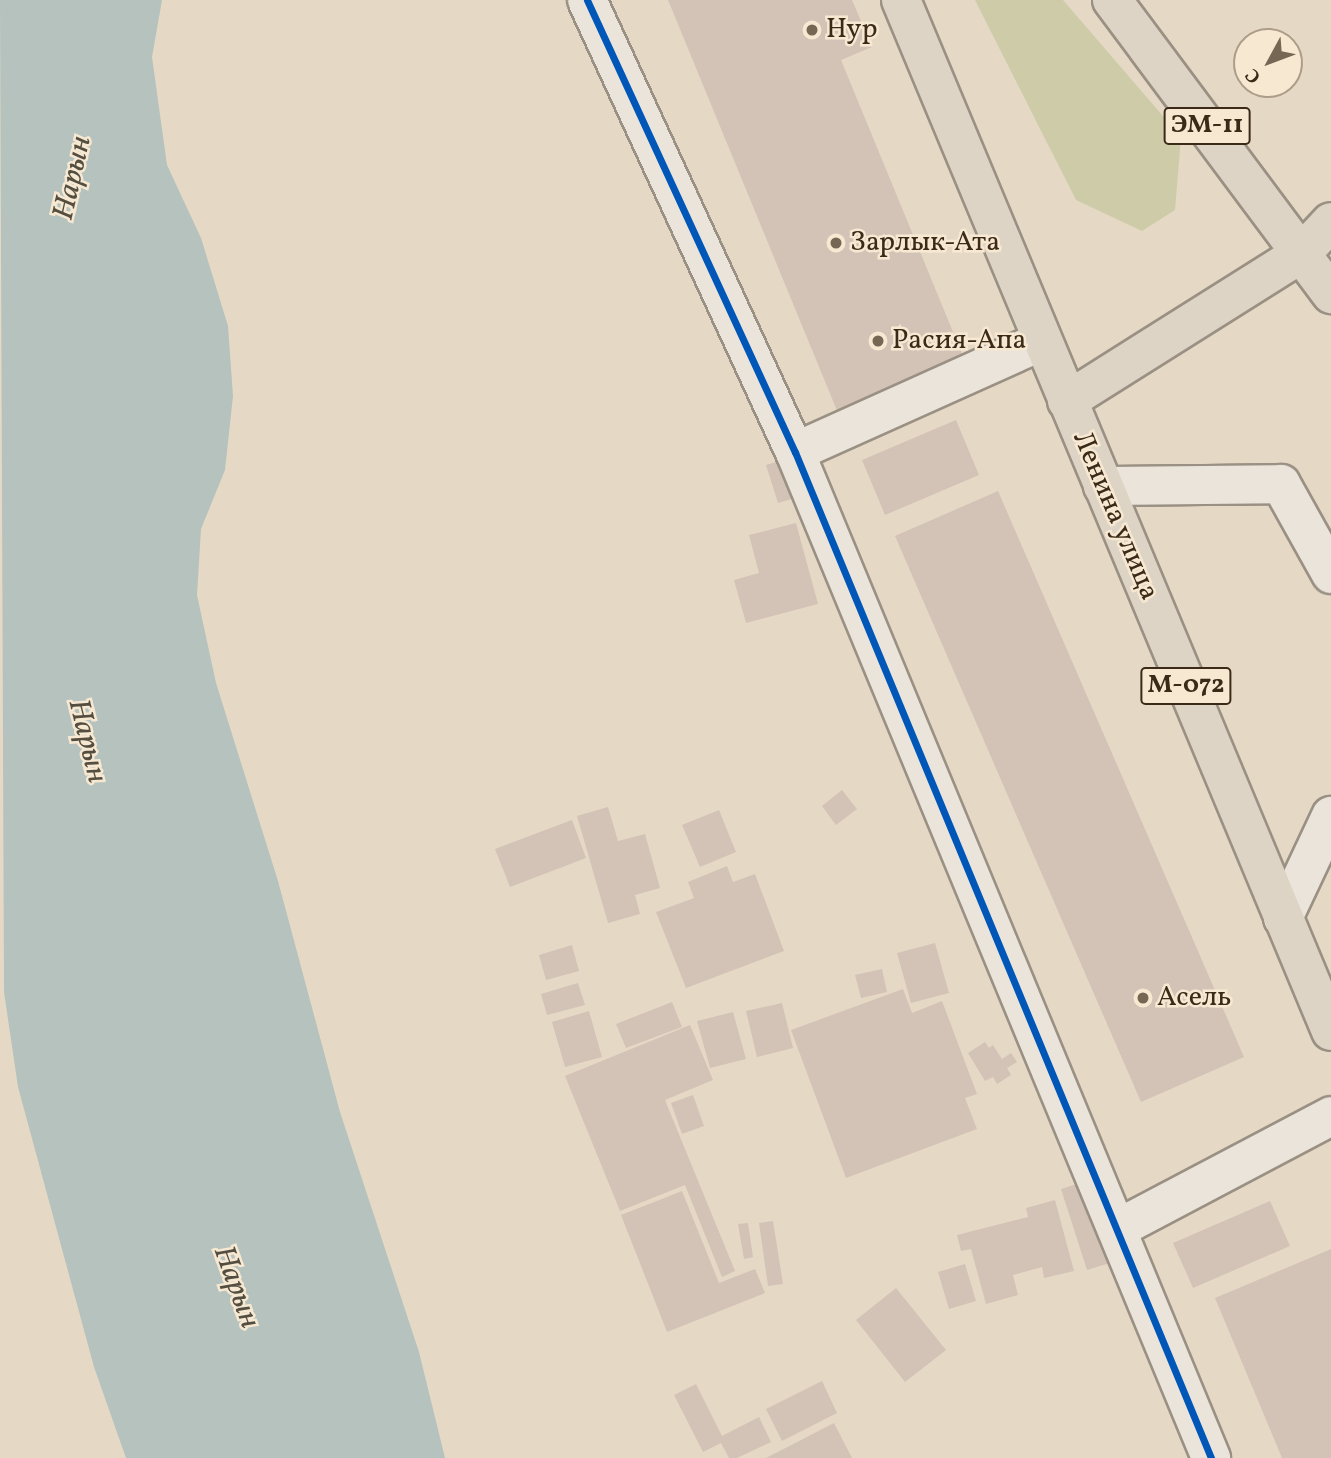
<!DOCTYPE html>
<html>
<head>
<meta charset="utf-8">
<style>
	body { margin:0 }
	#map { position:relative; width:1331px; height:1458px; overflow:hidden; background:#e5d9c6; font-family:Vollkorn,serif }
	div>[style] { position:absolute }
	.green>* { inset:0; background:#cdcba8 }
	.water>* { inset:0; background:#b5c2be }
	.building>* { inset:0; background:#d3c2b6 }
	.roads { filter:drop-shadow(2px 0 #9a9083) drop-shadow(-2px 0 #9a9083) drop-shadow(0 2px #9a9083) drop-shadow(0 -2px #9a9083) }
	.minor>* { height:38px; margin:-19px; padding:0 19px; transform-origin:19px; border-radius:19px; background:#eae4da }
	.major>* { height:38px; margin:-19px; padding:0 19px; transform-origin:19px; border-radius:19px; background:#ddd4c5 }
	.highway>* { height:38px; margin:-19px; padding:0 19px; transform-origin:19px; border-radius:19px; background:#ddd4c5 }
	.cycleway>* { height:7px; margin:-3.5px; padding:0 3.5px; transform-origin:3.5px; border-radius:3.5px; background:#0057b8 }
	.dots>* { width:19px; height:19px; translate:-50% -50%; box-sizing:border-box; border:4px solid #f7e8d2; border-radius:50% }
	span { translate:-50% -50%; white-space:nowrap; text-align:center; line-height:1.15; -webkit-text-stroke:5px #f7e8d2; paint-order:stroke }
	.shield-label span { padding:2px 5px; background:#f7e8d2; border:2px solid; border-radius:5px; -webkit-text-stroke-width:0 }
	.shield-label { font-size:26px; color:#3b2a18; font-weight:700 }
	.poi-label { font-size:28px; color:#3b2a18 }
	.left { translate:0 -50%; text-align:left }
	.street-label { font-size:28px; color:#3b2a18 }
	.water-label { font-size:30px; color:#544e41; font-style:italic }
	.north { position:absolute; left:1233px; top:28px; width:70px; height:70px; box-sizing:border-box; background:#f7e8d2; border:2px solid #ac9c88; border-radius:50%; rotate:229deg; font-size:19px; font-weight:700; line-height:28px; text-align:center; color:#3b2a18 }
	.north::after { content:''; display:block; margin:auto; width:24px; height:32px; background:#766755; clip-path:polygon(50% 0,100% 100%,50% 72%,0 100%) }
</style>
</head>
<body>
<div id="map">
	<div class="green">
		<div style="clip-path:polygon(975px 0,1063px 0,1181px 137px,1175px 210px,1142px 231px,1076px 200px)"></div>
	</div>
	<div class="water">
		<div style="clip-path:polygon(0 0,162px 0,152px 57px,167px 165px,201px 238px,228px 326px,233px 396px,225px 470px,201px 529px,197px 595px,216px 683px,278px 881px,340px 1112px,419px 1352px,445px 1458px,126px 1458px,94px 1367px,18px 1087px,4px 992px)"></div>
	</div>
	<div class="building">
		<div style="clip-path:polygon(668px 0,852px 0,872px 47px,841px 60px,965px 361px,838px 413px)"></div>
		<div style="clip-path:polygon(956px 420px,979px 475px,885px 515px,862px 460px)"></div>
		<div style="clip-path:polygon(786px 459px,799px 497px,778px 503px,766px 465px)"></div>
		<div style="clip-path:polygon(998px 491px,1244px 1057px,1141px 1102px,895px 536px)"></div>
		<div style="clip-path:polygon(796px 523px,818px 604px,746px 623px,734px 580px,759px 573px,749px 535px)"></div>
		<div style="clip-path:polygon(842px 790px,857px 809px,836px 825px,822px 806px)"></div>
		<div style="clip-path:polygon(608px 807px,618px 841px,645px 834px,660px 888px,635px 895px,640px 914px,608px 923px,577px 816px)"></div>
		<div style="clip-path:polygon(719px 810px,736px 852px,700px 867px,682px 825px)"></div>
		<div style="clip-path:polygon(572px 820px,586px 858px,510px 887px,495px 849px)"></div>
		<div style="clip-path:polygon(727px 866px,733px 882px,755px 874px,784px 951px,686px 988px,656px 912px,694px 898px,688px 882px)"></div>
		<div style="clip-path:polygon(935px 943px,949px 993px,911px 1003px,897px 953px)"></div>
		<div style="clip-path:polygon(572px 945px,579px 971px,546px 980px,539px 955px)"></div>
		<div style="clip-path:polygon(882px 969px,887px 992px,861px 998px,855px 975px)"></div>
		<div style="clip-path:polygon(578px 983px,585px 1005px,547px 1015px,541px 994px)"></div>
		<div style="clip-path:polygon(903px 989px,912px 1013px,942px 1001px,977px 1094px,965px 1098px,977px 1129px,846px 1178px,791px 1030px)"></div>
		<div style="clip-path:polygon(672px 1002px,682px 1027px,626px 1048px,616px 1024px)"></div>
		<div style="clip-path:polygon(782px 1003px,793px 1048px,757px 1057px,746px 1011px)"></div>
		<div style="clip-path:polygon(589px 1011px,602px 1057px,565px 1067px,552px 1022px)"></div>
		<div style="clip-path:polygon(733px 1012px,746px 1059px,710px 1068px,697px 1021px)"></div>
		<div style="clip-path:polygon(690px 1025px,713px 1080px,665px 1100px,735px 1271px,722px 1277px,685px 1185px,620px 1211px,565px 1076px)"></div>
		<div style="clip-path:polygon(985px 1042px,989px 1048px,993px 1045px,1002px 1059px,1011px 1053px,1017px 1062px,1007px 1068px,1011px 1075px,997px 1084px,993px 1077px,985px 1081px,968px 1053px)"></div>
		<div style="clip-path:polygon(693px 1095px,704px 1126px,682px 1134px,671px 1103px)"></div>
		<div style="clip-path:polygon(1083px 1182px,1110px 1263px,1087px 1270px,1061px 1189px)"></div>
		<div style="clip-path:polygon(682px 1191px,719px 1283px,755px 1269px,765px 1293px,667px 1332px,621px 1215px)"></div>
		<div style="clip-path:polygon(1055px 1200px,1074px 1271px,1044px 1278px,1042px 1267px,1013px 1275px,1018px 1295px,986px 1304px,971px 1249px,961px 1251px,957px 1235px,1028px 1217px,1026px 1208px)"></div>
		<div style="clip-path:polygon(1270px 1201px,1290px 1246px,1193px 1288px,1173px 1243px)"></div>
		<div style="clip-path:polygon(773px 1221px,783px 1284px,768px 1286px,759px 1223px)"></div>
		<div style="clip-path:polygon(748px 1223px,753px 1257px,744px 1259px,738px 1224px)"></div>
		<div style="clip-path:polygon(1331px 1249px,1331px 1458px,1282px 1458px,1215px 1298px)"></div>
		<div style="clip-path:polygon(965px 1264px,976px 1301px,949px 1309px,938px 1272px)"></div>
		<div style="clip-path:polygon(896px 1288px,946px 1350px,905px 1382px,856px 1320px)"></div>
		<div style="clip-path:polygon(822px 1381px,837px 1413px,782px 1441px,766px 1409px)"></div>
		<div style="clip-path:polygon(696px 1384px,722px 1436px,759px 1417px,771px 1442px,737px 1458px,729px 1458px,721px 1443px,703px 1452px,674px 1395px)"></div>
		<div style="clip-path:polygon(834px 1423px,852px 1458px,766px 1458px)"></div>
	</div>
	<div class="roads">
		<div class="minor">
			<div style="left:587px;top:0;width:498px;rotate:65.3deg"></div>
			<div style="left:795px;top:452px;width:1089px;rotate:67.53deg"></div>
			<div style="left:795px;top:452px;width:271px;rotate:-24.2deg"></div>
			<div style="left:1103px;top:486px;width:178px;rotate:-0.6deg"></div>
			<div style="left:1281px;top:484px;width:103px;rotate:60.9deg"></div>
			<div style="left:1283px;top:918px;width:113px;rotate:-64.8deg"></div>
			<div style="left:1117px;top:1229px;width:242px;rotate:-27.8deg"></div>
		</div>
		<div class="major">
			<div style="left:901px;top:0;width:1117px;rotate:67.36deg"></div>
			<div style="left:1067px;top:401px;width:278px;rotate:-32.2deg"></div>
			<div style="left:1302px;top:253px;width:42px;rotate:-46.9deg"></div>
		</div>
		<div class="highway">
			<div style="left:1112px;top:0;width:367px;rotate:53.3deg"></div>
		</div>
	</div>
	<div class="cycleway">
		<div style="left:587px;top:0;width:498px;rotate:65.3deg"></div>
		<div style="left:795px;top:452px;width:1089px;rotate:67.53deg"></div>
	</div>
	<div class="dots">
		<div style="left:812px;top:30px;background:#766755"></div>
		<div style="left:836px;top:243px;background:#766755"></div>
		<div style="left:878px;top:341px;background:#766755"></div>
		<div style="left:1143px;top:998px;background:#766755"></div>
	</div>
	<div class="shield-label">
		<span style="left:1207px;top:126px">ЭМ-11</span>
		<span style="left:1186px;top:686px">М-072</span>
	</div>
	<div class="poi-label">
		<span class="left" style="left:826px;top:30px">Нур</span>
		<span class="left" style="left:850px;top:243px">Зарлык-Ата</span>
		<span class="left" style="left:892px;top:341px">Расия-Апа</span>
		<span class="left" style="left:1157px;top:998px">Асель</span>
	</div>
	<div class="street-label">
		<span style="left:1115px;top:516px;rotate:67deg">Ленина улица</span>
	</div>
	<div class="water-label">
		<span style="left:73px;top:178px;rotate:-77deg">Нарын</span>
		<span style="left:87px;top:741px;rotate:76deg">Нарын</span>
		<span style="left:236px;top:1287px;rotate:70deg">Нарын</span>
	</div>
	<div class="north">С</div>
</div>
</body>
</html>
